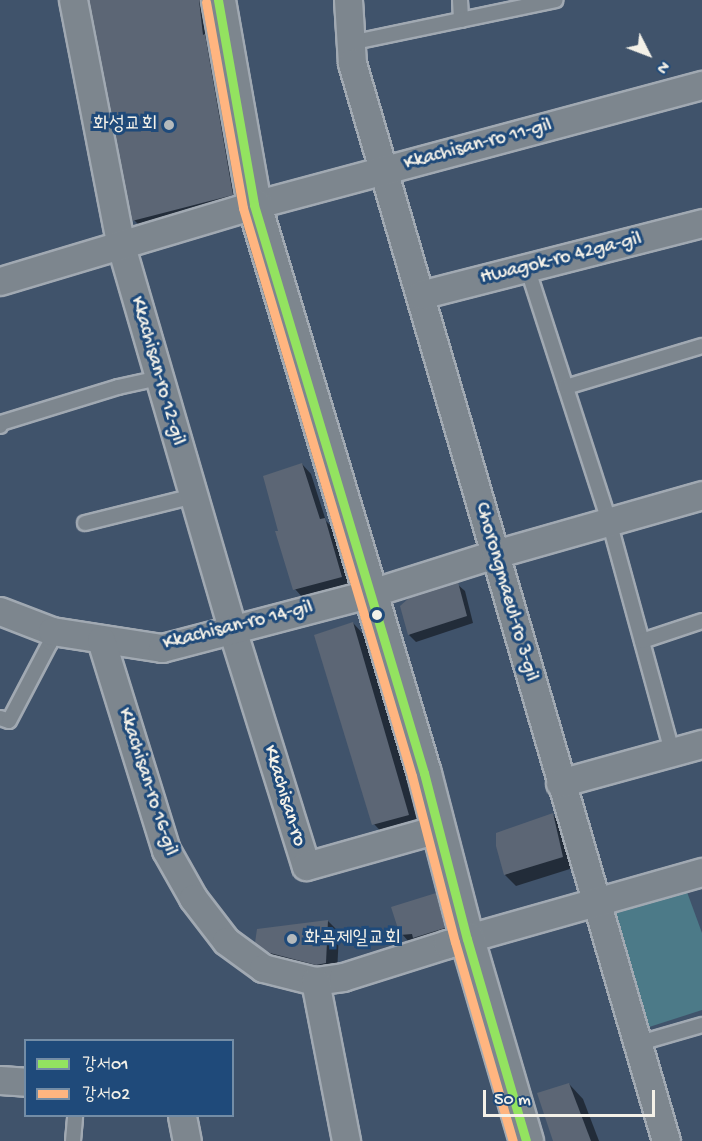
<!DOCTYPE html>
<html>
<head>
<meta charset="utf-8">
<style>
	body { margin:0 }
	#map { position:relative; width:702px; height:1141px; overflow:hidden; background:#40536b; font-family:"Gochi Hand","Poor Story",sans-serif }
	div>[style] { position:absolute }
	.green>* { inset:0; background:#4c7a88 }
	.shadow>* { inset:0; background:#0007 }
	.building>* { inset:0; background:#5c6675 }
	.roads { filter:drop-shadow(2px 0 #a1a9b2) drop-shadow(-2px 0 #a1a9b2) drop-shadow(0 2px #a1a9b2) drop-shadow(0 -2px #a1a9b2) }
	.service>* { height:14px; margin:-7px; padding:0 7px; transform-origin:7px; border-radius:7px; background:#7d868e }
	.minor>* { height:27px; margin:-13.5px; padding:0 13.5px; transform-origin:13.5px; border-radius:13.5px; background:#7d868e }
	.tertiary>* { height:33px; margin:-16.5px; padding:0 16.5px; transform-origin:16.5px; border-radius:16.5px; background:#7d868e }
	.bus-1>* { height:9px; margin:-4.5px; padding:0 4.5px; transform-origin:4.5px; border-radius:4.5px; background:#93e360 }
	.bus-2>* { height:9px; margin:-4.5px; padding:0 4.5px; transform-origin:4.5px; border-radius:4.5px; background:#ffb580 }
	.dots>* { width:16px; height:16px; translate:-50% -50%; box-sizing:border-box; border:3px solid #1f4a7a; border-radius:50% }
	span { translate:-50% -50%; white-space:nowrap; text-align:center; line-height:1.15; -webkit-text-stroke:6px #1f4a7a; paint-order:stroke }
	.poi-label { font-size:20px; color:#f4f1e8 }
	.right { translate:-100% -50%; text-align:right }
	.left { translate:0 -50%; text-align:left }
	.street-label { font-size:20px; color:#f4f1e8 }
	.legend { position:absolute; left:24px; top:1039px; width:210px; height:78px; box-sizing:border-box; background:#1f4a7a; border:2px solid #748da6; margin:0; padding:8px 10px; list-style:none; font-size:18px; color:#f4f1e8 }
	.legend li { display:flex; align-items:center; gap:12px; height:30px }
	.legend b { width:30px; border:2px solid #748da6 }
	.north { position:absolute; left:618px; top:24px; width:60px; height:60px; -webkit-text-stroke:4px #1f4a7a; paint-order:stroke; rotate:132deg; font-size:16px; font-weight:700; line-height:24px; text-align:center; color:#f4f1e8 }
	.north::after { content:''; display:block; margin:auto; width:21px; height:27px; background:#f4f1e8; clip-path:polygon(50% 0,100% 100%,50% 72%,0 100%) }
	.scale { position:absolute; left:483px; top:1090px; width:172px; height:27px; box-sizing:border-box; border:3px solid #f4f1e8; border-top:0; padding-left:8px; font-size:18px; line-height:21px; white-space:nowrap; color:#f4f1e8; -webkit-text-stroke:4px #1f4a7a; paint-order:stroke }
</style>
</head>
<body>
<div id="map">
	<div class="green">
		<div style="clip-path:polygon(687px 892px,702px 933px,702px 1010px,643px 1029px,609px 914px)"></div>
	</div>
	<div class="shadow">
		<div style="clip-path:polygon(90px 0,211px 0,245px 208px,147px 233px,134px 220px)"></div>
		<div style="clip-path:polygon(302px 464px,311px 474px,326px 521px,334px 529px,350px 586px,304px 599px,295px 589px,280px 532px)"></div>
		<div style="clip-path:polygon(457px 584px,465px 591px,473px 623px,416px 642px,409px 635px)"></div>
		<div style="clip-path:polygon(353px 623px,367px 638px,422px 829px,388px 839px,374px 824px)"></div>
		<div style="clip-path:polygon(552px 814px,563px 825px,573px 868px,516px 886px,505px 875px)"></div>
		<div style="clip-path:polygon(435px 895px,443px 902px,451px 935px,409px 942px,402px 934px)"></div>
		<div style="clip-path:polygon(328px 921px,339px 932px,337px 974px,282px 964px,257px 942px)"></div>
		<div style="clip-path:polygon(569px 1084px,583px 1099px,599px 1141px,554px 1141px)"></div>
	</div>
	<div class="building">
		<div style="clip-path:polygon(89px 0,199px 0,203px 35px,205px 34px,233px 195px,132px 221px)"></div>
		<div style="clip-path:polygon(302px 463px,320px 519px,325px 518px,342px 577px,293px 590px,275px 531px,278px 531px,263px 476px)"></div>
		<div style="clip-path:polygon(458px 582px,467px 616px,408px 635px,400px 606px,409px 598px)"></div>
		<div style="clip-path:polygon(353px 622px,409px 815px,372px 825px,314px 635px)"></div>
		<div style="clip-path:polygon(553px 813px,563px 857px,504px 875px,496px 846px,496px 833px)"></div>
		<div style="clip-path:polygon(436px 893px,445px 928px,413px 938px,412px 934px,400px 935px,391px 907px)"></div>
		<div style="clip-path:polygon(328px 920px,326px 963px,316px 965px,270px 953px,255px 943px,257px 929px)"></div>
		<div style="clip-path:polygon(569px 1083px,591px 1141px,553px 1141px,537px 1093px)"></div>
	</div>
	<div class="roads">
		<div class="service">
			<div style="left:460px;top:0;width:20px;rotate:87deg"></div>
			<div style="left:350px;top:43px;width:210px;rotate:-11.8deg"></div>
			<div style="left:527px;top:267px;width:267px;rotate:72.1deg"></div>
			<div style="left:609px;top:521px;width:239px;rotate:74.7deg"></div>
			<div style="left:566px;top:387px;width:142px;rotate:-16.8deg"></div>
			<div style="left:0;top:426px;width:3px;rotate:-72deg"></div>
			<div style="left:1px;top:423px;width:122px;rotate:-17.1deg"></div>
			<div style="left:118px;top:387px;width:42px;rotate:-12.4deg"></div>
			<div style="left:85px;top:523px;width:112px;rotate:-13.9deg"></div>
			<div style="left:642px;top:641px;width:63px;rotate:-18.4deg"></div>
			<div style="left:0;top:718px;width:9px;rotate:18deg"></div>
			<div style="left:9px;top:721px;width:88px;rotate:-62.3deg"></div>
			<div style="left:50px;top:643px;width:12px;rotate:-81deg"></div>
			<div style="left:636px;top:1044px;width:69px;rotate:-16.1deg"></div>
			<div style="left:73px;top:1141px;width:25px;rotate:-85deg"></div>
		</div>
		<div class="minor">
			<div style="left:73px;top:0;width:251px;rotate:79deg"></div>
			<div style="left:121px;top:246px;width:399px;rotate:73.8deg"></div>
			<div style="left:232px;top:629px;width:248px;rotate:72.7deg"></div>
			<div style="left:306px;top:866px;width:137px;rotate:-15.7deg"></div>
			<div style="left:348px;top:0;width:63px;rotate:86.4deg"></div>
			<div style="left:352px;top:63px;width:1123px;rotate:73.76deg"></div>
			<div style="left:0;top:281px;width:265px;rotate:-16.7deg"></div>
			<div style="left:254px;top:205px;width:464px;rotate:-15deg"></div>
			<div style="left:420px;top:295px;width:291px;rotate:-14.3deg"></div>
			<div style="left:0;top:611px;width:56px;rotate:21deg"></div>
			<div style="left:52px;top:631px;width:111px;rotate:8.8deg"></div>
			<div style="left:162px;top:648px;width:216px;rotate:-14.7deg"></div>
			<div style="left:371px;top:593px;width:130px;rotate:-17.5deg"></div>
			<div style="left:495px;top:554px;width:215px;rotate:-15.9deg"></div>
			<div style="left:101px;top:640px;width:220px;rotate:72.8deg"></div>
			<div style="left:166px;top:850px;width:55px;rotate:60.6deg"></div>
			<div style="left:193px;top:898px;width:54px;rotate:52.5deg"></div>
			<div style="left:226px;top:941px;width:46px;rotate:36.1deg"></div>
			<div style="left:263px;top:968px;width:54px;rotate:14deg"></div>
			<div style="left:315px;top:981px;width:28px;rotate:-8deg"></div>
			<div style="left:343px;top:977px;width:109px;rotate:-17.6deg"></div>
			<div style="left:447px;top:944px;width:265px;rotate:-15.8deg"></div>
			<div style="left:560px;top:783px;width:147px;rotate:-15.4deg"></div>
			<div style="left:315px;top:981px;width:163px;rotate:79deg"></div>
			<div style="left:0;top:1080px;width:26px;rotate:4deg"></div>
			<div style="left:182px;top:1116px;width:25px;rotate:79deg"></div>
		</div>
		<div class="tertiary">
			<div style="left:218px;top:0;width:208px;rotate:80deg"></div>
			<div style="left:254px;top:205px;width:593px;rotate:73.34deg"></div>
			<div style="left:424px;top:773px;width:171px;rotate:75.5deg"></div>
			<div style="left:467px;top:939px;width:210px;rotate:73.7deg"></div>
		</div>
	</div>
	<div class="bus-1">
		<div style="left:218px;top:0;width:208px;rotate:80deg"></div>
		<div style="left:254px;top:205px;width:593px;rotate:73.34deg"></div>
		<div style="left:424px;top:773px;width:171px;rotate:75.5deg"></div>
		<div style="left:467px;top:939px;width:210px;rotate:73.7deg"></div>
	</div>
	<div class="bus-2">
		<div style="left:206px;top:2px;width:209px;rotate:79.8deg"></div>
		<div style="left:243px;top:208px;width:593px;rotate:73.43deg"></div>
		<div style="left:412px;top:776px;width:171px;rotate:75.5deg"></div>
		<div style="left:455px;top:942px;width:207px;rotate:73.8deg"></div>
	</div>
	<div class="dots">
		<div style="left:169px;top:125px;background:#b5babc"></div>
		<div style="left:377px;top:615px;background:#f4f1e8"></div>
		<div style="left:292px;top:939px;background:#b5babc"></div>
	</div>
	<div class="poi-label">
		<span class="right" style="left:157px;top:125px">화성교회</span>
		<span class="left" style="left:304px;top:939px">화곡제일교회</span>
	</div>
	<div class="street-label">
		<span style="left:478px;top:145px;rotate:-15deg">Kkachisan-ro 11-gil</span>
		<span style="left:561px;top:259px;rotate:-14deg">Hwagok-ro 42ga-gil</span>
		<span style="left:157px;top:371px;rotate:74deg">Kkachisan-ro 12-gil</span>
		<span style="left:506px;top:592px;rotate:74deg">Chorongmaeul-ro 3-gil</span>
		<span style="left:238px;top:626px;rotate:-14deg">Kkachisan-ro 14-gil</span>
		<span style="left:147px;top:782px;rotate:72deg">Kkachisan-ro 16-gil</span>
		<span style="left:284px;top:796px;rotate:73deg">Kkachisan-ro</span>
	</div>
	<ul class="legend">
	<li><b style="height:8px;background:#93e360"></b>강서01</li>
	<li><b style="height:8px;background:#ffb580"></b>강서02</li>
	</ul>
	<div class="north">N</div>
	<div class="scale">50 m</div>
</div>
</body>
</html>
